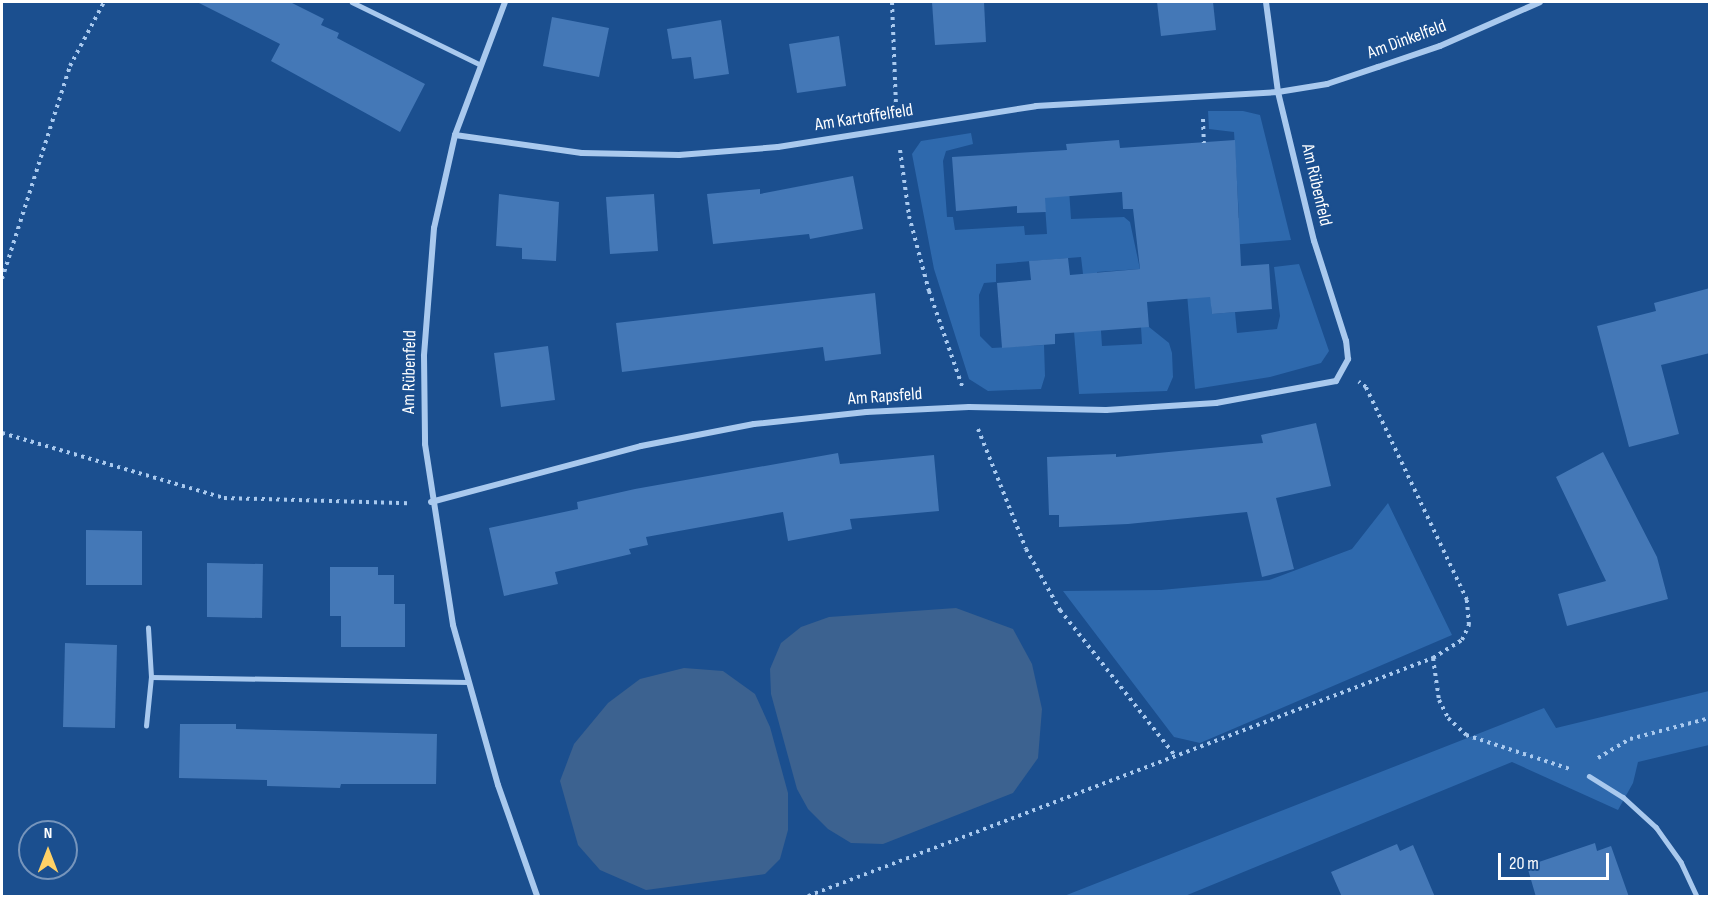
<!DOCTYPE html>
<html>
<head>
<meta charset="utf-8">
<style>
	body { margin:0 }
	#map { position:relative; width:1711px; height:898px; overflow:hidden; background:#1b4f8f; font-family:"Sofia Sans Condensed",sans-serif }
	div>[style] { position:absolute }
	.green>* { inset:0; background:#2e69ad }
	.water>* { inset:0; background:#3c6290 }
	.building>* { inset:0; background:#4478b7 }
	.path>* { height:4px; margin-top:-2px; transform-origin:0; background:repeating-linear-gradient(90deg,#a9c9ee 0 3px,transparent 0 7.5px) }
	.lane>* { height:4.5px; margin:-2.25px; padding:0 2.25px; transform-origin:2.25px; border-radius:2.25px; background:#a9c9ee }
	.street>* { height:6px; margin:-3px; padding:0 3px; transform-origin:3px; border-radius:3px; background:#a9c9ee }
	span { translate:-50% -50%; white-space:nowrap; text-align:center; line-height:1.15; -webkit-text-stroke:4.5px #1b4f8f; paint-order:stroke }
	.street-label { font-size:18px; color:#fff }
	.frame { position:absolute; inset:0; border:3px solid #fff; pointer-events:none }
	.north { position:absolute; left:18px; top:820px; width:60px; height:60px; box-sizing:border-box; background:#1b4f8f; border:2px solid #7695bc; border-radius:50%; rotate:0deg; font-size:16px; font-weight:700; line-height:24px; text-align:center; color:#fff }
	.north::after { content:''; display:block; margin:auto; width:21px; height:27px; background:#ffd166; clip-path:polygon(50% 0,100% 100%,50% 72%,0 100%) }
	.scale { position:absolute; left:1498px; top:853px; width:111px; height:27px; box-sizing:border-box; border:3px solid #fff; border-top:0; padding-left:8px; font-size:18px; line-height:21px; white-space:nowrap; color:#fff; -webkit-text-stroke:4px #1b4f8f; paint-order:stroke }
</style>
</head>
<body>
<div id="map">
	<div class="green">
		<div style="clip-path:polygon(1208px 111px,1243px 111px,1260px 115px,1291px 240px,1183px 249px,1181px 222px,1239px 218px,1234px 132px,1209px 129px)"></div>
		<div style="clip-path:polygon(971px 133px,973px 144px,946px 151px,943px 161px,947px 217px,953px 217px,955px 230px,1024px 226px,1025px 235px,1047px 234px,1042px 162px,1067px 159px,1071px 219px,1124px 217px,1130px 222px,1140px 269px,1097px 272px,1102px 346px,1142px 344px,1141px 327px,1149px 327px,1169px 343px,1172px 353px,1173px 377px,1167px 391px,1079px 394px,1071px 294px,1083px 274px,1081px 257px,996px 264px,996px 282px,984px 283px,979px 295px,980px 336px,992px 348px,1044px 345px,1045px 376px,1041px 389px,988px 391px,969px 379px,934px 269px,912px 154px,921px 141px)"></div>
		<div style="clip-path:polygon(1299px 264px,1329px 351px,1321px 363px,1270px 377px,1195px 389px,1185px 270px,1208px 268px,1212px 314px,1235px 312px,1237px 333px,1277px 329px,1280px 316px,1274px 267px)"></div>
		<div style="clip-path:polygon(1388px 503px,1452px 635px,1200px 743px,1174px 737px,1063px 591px,1161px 590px,1269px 580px,1352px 549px)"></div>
		<div style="clip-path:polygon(1709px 691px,1709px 745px,1638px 762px,1633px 783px,1618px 810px,1512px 762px,1185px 896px,1064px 896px,1544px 708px,1556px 728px)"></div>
	</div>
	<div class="water">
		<div style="clip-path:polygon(956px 608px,1013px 629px,1032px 664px,1042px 709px,1038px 758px,1013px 793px,883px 844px,851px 843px,828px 829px,808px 809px,797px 789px,771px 694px,770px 669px,781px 643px,801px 627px,829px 617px)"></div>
		<div style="clip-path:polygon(684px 668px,723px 671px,755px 694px,770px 727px,788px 793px,788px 830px,780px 859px,765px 874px,646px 890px,600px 870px,578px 845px,560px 781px,574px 744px,608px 703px,640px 679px)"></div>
	</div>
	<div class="building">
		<div style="clip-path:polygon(197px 2px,290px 2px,324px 19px,321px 25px,339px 33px,337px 38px,425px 84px,400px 132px,271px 61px,280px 44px)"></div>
		<div style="clip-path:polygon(932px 2px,984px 2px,986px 42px,935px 45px)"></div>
		<div style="clip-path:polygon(1157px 2px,1213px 2px,1216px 30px,1161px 36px)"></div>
		<div style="clip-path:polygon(552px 17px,609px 28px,599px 77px,543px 66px)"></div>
		<div style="clip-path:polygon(721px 20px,729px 74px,694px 79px,691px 57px,672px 59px,667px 29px)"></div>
		<div style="clip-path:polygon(839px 36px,846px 86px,797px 93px,789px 44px)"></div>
		<div style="clip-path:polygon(1119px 140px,1120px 148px,1235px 140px,1241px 266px,1269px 264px,1272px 309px,1212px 314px,1210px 297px,1147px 302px,1149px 327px,1055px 334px,1055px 344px,1002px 348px,997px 283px,1031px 280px,1029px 261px,1068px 258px,1070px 275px,1140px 269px,1133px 209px,1123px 209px,1122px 192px,1045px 198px,1046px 212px,1017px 213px,1017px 206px,956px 211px,952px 157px,1067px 150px,1066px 144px)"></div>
		<div style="clip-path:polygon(853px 176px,863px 229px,810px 239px,809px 234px,713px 244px,707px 194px,760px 189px,760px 194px)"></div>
		<div style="clip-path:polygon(499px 194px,559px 202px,556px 261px,522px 259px,522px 248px,496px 246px)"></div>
		<div style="clip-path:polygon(654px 194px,658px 251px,610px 254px,606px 197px)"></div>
		<div style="clip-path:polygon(1710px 288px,1710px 353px,1661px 365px,1679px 434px,1629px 447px,1597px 326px,1656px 311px,1654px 303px)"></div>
		<div style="clip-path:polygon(875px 293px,881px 354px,825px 361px,823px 347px,622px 372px,616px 323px)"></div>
		<div style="clip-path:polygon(548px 346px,555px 400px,501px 407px,494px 353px)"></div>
		<div style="clip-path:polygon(1316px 423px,1331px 486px,1276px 498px,1294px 569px,1262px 577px,1247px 512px,1128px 524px,1059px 527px,1059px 515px,1049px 515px,1047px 457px,1116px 454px,1116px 457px,1263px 443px,1261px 435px)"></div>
		<div style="clip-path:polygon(1603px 452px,1657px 557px,1668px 599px,1567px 626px,1558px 594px,1606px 581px,1556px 477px)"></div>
		<div style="clip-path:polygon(838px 453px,840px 464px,934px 455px,939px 511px,850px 519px,852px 529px,788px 541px,783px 512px,646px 537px,648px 545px,629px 549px,631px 554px,555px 572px,558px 584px,504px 596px,489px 528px,578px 509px,577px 502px,635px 489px)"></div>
		<div style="clip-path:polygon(86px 530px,142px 531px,142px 585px,86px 585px)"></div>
		<div style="clip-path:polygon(207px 563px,263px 564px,262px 618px,207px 617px)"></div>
		<div style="clip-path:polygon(330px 567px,378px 567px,378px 575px,394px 575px,394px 604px,405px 604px,405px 647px,341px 647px,341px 616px,330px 616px)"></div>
		<div style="clip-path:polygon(65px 643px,117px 645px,115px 728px,63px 727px)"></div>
		<div style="clip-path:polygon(180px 724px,236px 724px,236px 729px,437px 734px,436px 784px,341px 784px,340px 788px,267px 786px,267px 780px,179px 778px)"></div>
		<div style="clip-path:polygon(1595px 843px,1597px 851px,1611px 846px,1629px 897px,1536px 897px,1527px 866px)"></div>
		<div style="clip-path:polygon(1397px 844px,1400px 851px,1413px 845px,1435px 897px,1342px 897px,1331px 872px)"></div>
	</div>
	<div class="path">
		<div style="left:892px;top:2px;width:105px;rotate:87.8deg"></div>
		<div style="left:1203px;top:119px;width:24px;rotate:88deg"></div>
		<div style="left:900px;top:150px;width:67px;rotate:82.2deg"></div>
		<div style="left:909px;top:216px;width:78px;rotate:75.1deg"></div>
		<div style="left:929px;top:291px;width:101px;rotate:70.8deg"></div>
		<div style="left:2px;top:279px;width:224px;rotate:-72.3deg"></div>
		<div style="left:70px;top:66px;width:72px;rotate:-62deg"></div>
		<div style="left:978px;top:429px;width:129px;rotate:68.2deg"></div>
		<div style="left:1026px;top:549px;width:70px;rotate:60.9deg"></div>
		<div style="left:1060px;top:610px;width:187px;rotate:51.7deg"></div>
		<div style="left:2px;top:433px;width:231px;rotate:16.3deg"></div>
		<div style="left:224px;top:498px;width:184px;rotate:1.6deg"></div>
		<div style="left:1433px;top:658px;width:42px;rotate:81.9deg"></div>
		<div style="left:1439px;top:700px;width:20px;rotate:63deg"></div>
		<div style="left:1448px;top:718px;width:25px;rotate:43deg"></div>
		<div style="left:1466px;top:735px;width:109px;rotate:18.1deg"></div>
		<div style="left:1598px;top:758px;width:37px;rotate:-31deg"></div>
		<div style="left:1630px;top:739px;width:83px;rotate:-14.7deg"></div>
		<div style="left:808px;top:896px;width:669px;rotate:-20.85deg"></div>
		<div style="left:1433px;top:658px;width:34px;rotate:-32deg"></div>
		<div style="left:1462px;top:640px;width:17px;rotate:-65deg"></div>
		<div style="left:1469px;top:625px;width:25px;rotate:-95deg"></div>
		<div style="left:1467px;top:600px;width:236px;rotate:-115.4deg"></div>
		<div style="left:1366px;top:387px;width:9px;rotate:-144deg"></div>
	</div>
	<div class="lane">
		<div style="left:352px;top:2px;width:141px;rotate:26deg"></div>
		<div style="left:151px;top:677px;width:317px;rotate:0.9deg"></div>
		<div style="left:146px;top:726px;width:49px;rotate:-84.2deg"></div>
		<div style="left:151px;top:677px;width:49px;rotate:-93.5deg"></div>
		<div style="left:1589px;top:776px;width:40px;rotate:32deg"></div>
		<div style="left:1623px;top:797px;width:45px;rotate:42.3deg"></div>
		<div style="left:1656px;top:827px;width:43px;rotate:54.5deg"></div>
		<div style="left:1681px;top:862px;width:38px;rotate:65deg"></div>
	</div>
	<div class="street">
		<div style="left:505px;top:2px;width:142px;rotate:110.6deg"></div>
		<div style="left:455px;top:135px;width:95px;rotate:102.7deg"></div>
		<div style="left:434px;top:228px;width:128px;rotate:94.5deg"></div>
		<div style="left:424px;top:356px;width:88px;rotate:89.3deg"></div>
		<div style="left:425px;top:444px;width:183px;rotate:81.2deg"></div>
		<div style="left:453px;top:625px;width:166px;rotate:74.3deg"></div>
		<div style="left:498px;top:785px;width:118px;rotate:70.6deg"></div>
		<div style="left:455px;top:135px;width:128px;rotate:8.1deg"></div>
		<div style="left:582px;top:153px;width:97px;rotate:1.2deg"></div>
		<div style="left:679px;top:155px;width:99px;rotate:-4.6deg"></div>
		<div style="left:778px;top:147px;width:261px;rotate:-9deg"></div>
		<div style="left:1036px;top:106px;width:242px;rotate:-3.3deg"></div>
		<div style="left:1278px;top:92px;width:50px;rotate:-9.3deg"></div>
		<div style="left:1327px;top:84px;width:54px;rotate:-18.4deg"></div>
		<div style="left:1378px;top:67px;width:65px;rotate:-18.7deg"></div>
		<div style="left:1440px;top:46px;width:109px;rotate:-23.7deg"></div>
		<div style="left:431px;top:502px;width:217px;rotate:-14.9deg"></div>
		<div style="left:641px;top:446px;width:115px;rotate:-11deg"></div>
		<div style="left:754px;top:424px;width:113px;rotate:-6.1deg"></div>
		<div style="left:866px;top:412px;width:103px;rotate:-2.8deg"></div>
		<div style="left:969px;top:407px;width:137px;rotate:1.3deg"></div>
		<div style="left:1106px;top:410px;width:110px;rotate:-3.6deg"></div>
		<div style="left:1216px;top:403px;width:122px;rotate:-10.4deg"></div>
		<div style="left:1336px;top:381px;width:25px;rotate:-61deg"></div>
		<div style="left:1348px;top:359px;width:18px;rotate:-96deg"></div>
		<div style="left:1346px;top:341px;width:105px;rotate:-107.7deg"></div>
		<div style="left:1314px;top:241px;width:153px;rotate:-103.6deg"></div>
		<div style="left:1278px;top:92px;width:91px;rotate:-97.6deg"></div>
	</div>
	<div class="street-label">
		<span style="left:1407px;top:40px;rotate:-20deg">Am Dinkelfeld</span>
		<span style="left:864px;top:118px;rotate:-9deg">Am Kartoffelfeld</span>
		<span style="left:1316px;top:185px;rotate:77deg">Am Rübenfeld</span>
		<span style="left:410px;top:372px;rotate:-89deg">Am Rübenfeld</span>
		<span style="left:885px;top:397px;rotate:-4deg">Am Rapsfeld</span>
	</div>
	<div class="frame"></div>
	<div class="north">N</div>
	<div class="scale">20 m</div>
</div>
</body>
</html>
